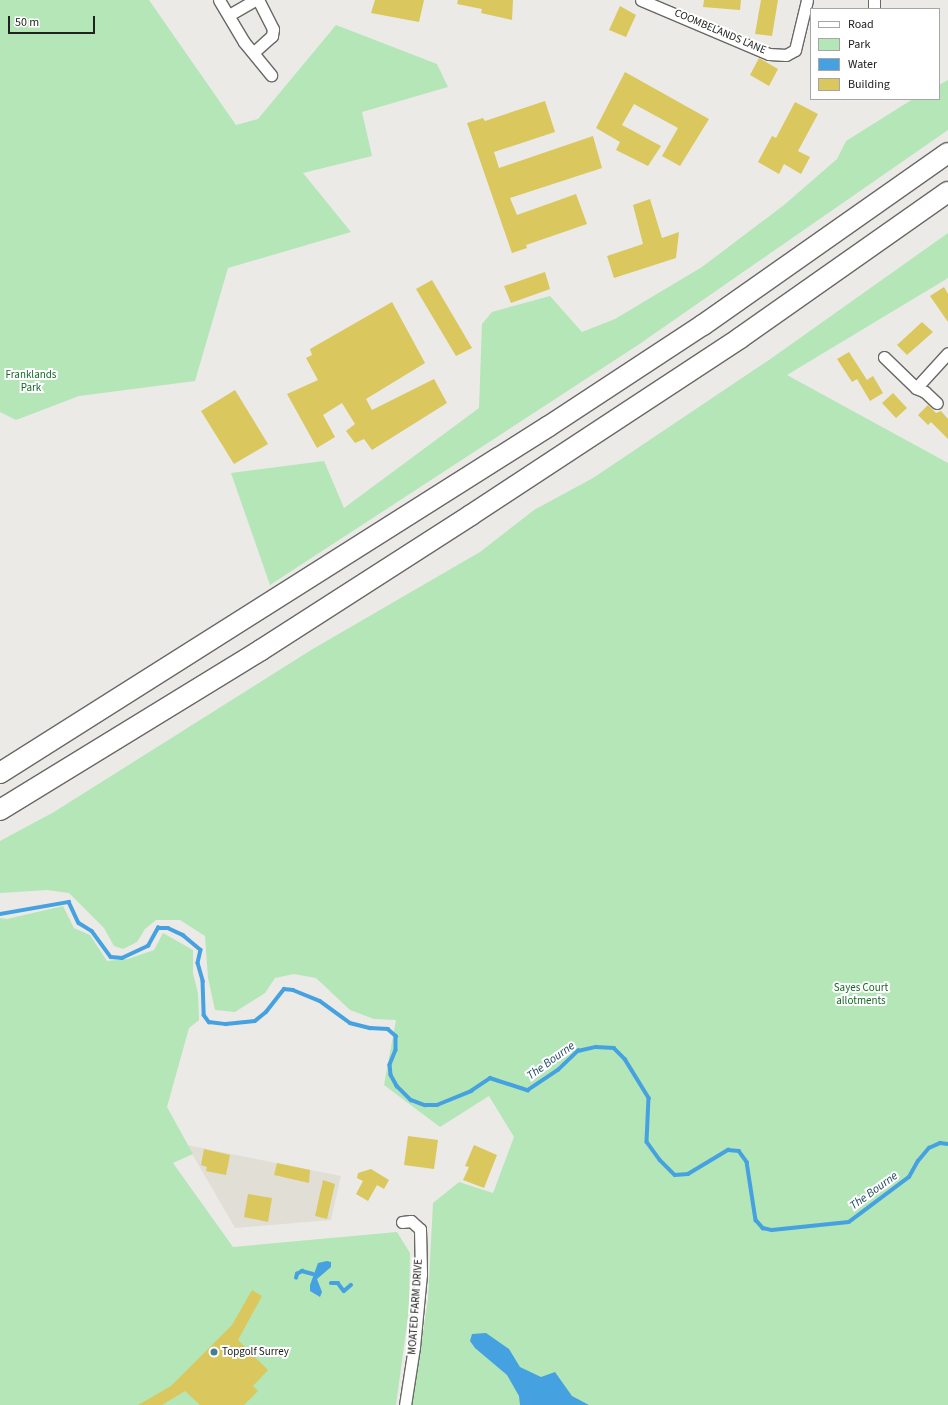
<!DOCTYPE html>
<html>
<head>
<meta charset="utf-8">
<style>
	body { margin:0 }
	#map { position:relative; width:948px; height:1405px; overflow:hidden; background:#ebeae7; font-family:"Source Sans 3",sans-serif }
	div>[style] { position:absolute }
	.built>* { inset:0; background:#e1dfd5 }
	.green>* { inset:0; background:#b4e6b8 }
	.water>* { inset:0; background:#46a1e1 }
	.stream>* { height:3.5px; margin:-1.75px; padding:0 1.75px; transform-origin:1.75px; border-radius:1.75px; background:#46a1e1 }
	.building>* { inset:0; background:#dac75d }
	.roads { filter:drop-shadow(1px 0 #696866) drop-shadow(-1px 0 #696866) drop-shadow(0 1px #696866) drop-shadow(0 -1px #696866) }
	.minor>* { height:11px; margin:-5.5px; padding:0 5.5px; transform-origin:5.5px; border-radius:5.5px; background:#fff }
	.motorway>* { height:20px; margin:-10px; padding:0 10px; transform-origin:10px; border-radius:10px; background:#fff }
	.dots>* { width:11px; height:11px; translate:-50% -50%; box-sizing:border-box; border:2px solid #fff; border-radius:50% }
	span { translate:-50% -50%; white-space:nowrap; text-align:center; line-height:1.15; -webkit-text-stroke:4px #fff; paint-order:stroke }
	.street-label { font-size:11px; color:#21211f }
	.park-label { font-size:11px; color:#146927 }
	.poi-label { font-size:11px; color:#21211f }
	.left { translate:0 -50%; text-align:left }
	.water-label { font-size:12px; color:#214662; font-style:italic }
	.legend { position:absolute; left:810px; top:8px; width:130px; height:92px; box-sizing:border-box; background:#fff; border:1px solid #a6a6a5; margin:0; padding:5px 7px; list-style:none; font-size:12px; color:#21211f }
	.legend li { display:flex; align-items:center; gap:8px; height:20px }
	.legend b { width:20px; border:1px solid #a6a6a5 }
	.scale { position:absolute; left:8px; top:16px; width:87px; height:18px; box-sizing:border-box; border:2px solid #21211f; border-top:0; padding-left:5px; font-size:12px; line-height:14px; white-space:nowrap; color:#21211f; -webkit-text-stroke:3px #fff; paint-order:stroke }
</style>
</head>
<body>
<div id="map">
	<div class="built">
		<div style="clip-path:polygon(187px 1145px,341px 1176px,331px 1220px,235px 1228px)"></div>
	</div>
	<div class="green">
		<div style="clip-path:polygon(0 0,149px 0,236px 125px,258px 119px,336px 25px,437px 64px,448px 87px,362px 112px,372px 156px,303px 173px,351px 232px,228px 268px,195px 381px,79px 396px,16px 420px,0 412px)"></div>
		<div style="clip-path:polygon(948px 80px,948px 130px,638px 345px,270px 585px,231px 473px,324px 461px,344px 508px,479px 408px,482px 324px,492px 312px,550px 296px,582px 332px,615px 319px,702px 267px,784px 205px,837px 159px,846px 141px,913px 99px,939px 99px,939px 85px)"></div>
		<div style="clip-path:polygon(948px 233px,948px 278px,787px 375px,948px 463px,948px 1405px,412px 1405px,428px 1299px,433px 1203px,459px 1182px,493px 1193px,514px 1137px,489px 1096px,440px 1127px,384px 1085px,396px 1020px,374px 1019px,350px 1010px,316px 978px,294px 974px,275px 978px,265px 993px,235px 1012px,215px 1010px,208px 978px,205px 936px,180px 920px,156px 920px,145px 929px,137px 942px,123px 949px,114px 946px,104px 928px,69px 893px,47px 890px,0 893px,0 841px,54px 812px,311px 650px,480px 552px,534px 510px,593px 478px,769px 360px)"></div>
		<div style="clip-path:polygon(63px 906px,74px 928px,90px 935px,107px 961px,128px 959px,154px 950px,163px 933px,193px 950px,193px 973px,198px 993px,199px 1020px,189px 1028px,167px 1107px,193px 1154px,173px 1163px,233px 1247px,397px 1232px,410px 1253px,409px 1309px,396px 1405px,0 1405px,0 918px,7px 919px)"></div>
	</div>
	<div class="water">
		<div style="clip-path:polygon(327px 1261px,331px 1262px,331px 1267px,317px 1279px,322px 1292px,320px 1297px,310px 1291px,310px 1285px,318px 1263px)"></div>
		<div style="clip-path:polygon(486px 1333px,509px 1349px,520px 1367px,541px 1377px,555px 1372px,572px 1396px,589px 1405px,520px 1405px,519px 1396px,507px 1375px,475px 1348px,470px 1341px,472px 1334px)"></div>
	</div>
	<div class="stream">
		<div style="left:0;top:914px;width:70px;rotate:-9.9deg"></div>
		<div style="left:69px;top:902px;width:23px;rotate:65deg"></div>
		<div style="left:79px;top:923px;width:15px;rotate:32deg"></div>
		<div style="left:92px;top:931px;width:32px;rotate:54deg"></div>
		<div style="left:111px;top:957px;width:11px;rotate:5deg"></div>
		<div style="left:122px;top:958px;width:29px;rotate:-25deg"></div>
		<div style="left:148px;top:946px;width:21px;rotate:-61deg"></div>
		<div style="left:158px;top:928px;width:10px"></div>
		<div style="left:168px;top:928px;width:17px;rotate:25deg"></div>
		<div style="left:183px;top:935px;width:23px;rotate:40deg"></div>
		<div style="left:201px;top:950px;width:13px;rotate:103deg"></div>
		<div style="left:198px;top:963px;width:19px;rotate:74deg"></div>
		<div style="left:203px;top:981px;width:34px;rotate:88deg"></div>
		<div style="left:204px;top:1015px;width:9px;rotate:54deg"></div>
		<div style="left:209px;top:1022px;width:17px;rotate:7deg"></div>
		<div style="left:226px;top:1024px;width:29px;rotate:-6deg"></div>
		<div style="left:255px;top:1021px;width:14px;rotate:-39deg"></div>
		<div style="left:266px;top:1012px;width:29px;rotate:-52deg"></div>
		<div style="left:284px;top:989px;width:9px;rotate:6deg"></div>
		<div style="left:293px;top:990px;width:29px;rotate:22deg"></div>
		<div style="left:320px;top:1001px;width:37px;rotate:36deg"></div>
		<div style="left:350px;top:1023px;width:21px;rotate:14deg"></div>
		<div style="left:370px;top:1028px;width:18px;rotate:3deg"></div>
		<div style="left:388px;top:1029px;width:11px;rotate:41deg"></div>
		<div style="left:396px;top:1036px;width:14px;rotate:90deg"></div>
		<div style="left:396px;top:1050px;width:16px;rotate:112deg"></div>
		<div style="left:390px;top:1065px;width:10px;rotate:84deg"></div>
		<div style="left:391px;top:1075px;width:13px;rotate:61deg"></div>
		<div style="left:397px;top:1086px;width:20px;rotate:45deg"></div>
		<div style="left:411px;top:1100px;width:15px;rotate:20deg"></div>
		<div style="left:425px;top:1105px;width:12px"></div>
		<div style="left:437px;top:1105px;width:37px;rotate:-22deg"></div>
		<div style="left:471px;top:1091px;width:23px;rotate:-34deg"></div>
		<div style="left:490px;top:1078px;width:40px;rotate:18deg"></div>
		<div style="left:528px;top:1090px;width:36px;rotate:-34deg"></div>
		<div style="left:558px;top:1070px;width:28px;rotate:-44deg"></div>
		<div style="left:578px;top:1051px;width:18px;rotate:-13deg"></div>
		<div style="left:596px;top:1047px;width:18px;rotate:3deg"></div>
		<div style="left:614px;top:1048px;width:16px;rotate:45deg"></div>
		<div style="left:625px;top:1059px;width:46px;rotate:58.4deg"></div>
		<div style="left:649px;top:1098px;width:44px;rotate:92.6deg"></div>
		<div style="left:647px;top:1142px;width:22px;rotate:54deg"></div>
		<div style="left:660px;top:1160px;width:21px;rotate:45deg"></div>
		<div style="left:675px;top:1175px;width:13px;rotate:-4deg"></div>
		<div style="left:688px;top:1174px;width:47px;rotate:-31deg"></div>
		<div style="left:728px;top:1150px;width:11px;rotate:5deg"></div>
		<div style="left:739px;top:1151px;width:14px;rotate:54deg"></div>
		<div style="left:747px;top:1162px;width:59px;rotate:81.2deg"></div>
		<div style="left:756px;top:1220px;width:11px;rotate:49deg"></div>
		<div style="left:763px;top:1228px;width:9px;rotate:13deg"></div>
		<div style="left:772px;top:1230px;width:77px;rotate:-5.9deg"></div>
		<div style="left:849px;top:1222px;width:75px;rotate:-36.9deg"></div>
		<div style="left:909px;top:1177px;width:18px;rotate:-61deg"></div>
		<div style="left:918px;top:1161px;width:17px;rotate:-50deg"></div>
		<div style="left:929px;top:1148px;width:12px;rotate:-24deg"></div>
		<div style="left:940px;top:1143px;width:8px;rotate:7deg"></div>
		<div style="left:296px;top:1278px;width:4px;rotate:-76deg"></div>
		<div style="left:297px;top:1274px;width:6px;rotate:-31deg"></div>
		<div style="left:302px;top:1271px;width:11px;rotate:15deg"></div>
		<div style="left:331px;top:1283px;width:7px"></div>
		<div style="left:338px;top:1283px;width:10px;rotate:53deg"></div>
		<div style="left:344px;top:1291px;width:9px;rotate:-41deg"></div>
	</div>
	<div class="building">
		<div style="clip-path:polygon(375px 0,424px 0,419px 22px,371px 13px)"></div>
		<div style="clip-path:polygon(458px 0,513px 0,512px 20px,481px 13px,482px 9px,457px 4px)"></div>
		<div style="clip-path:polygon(704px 0,741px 0,740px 10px,703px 7px)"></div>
		<div style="clip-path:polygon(761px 0,778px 0,772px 36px,755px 34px)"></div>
		<div style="clip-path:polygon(620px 6px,636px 15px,626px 37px,609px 30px)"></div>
		<div style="clip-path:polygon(759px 58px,778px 69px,769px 86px,750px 75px)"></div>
		<div style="clip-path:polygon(625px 72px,709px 119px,680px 166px,662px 156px,678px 128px,634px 104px,622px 125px,661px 146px,648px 166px,616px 150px,620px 142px,596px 128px)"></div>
		<div style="clip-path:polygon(545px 101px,555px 132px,494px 152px,499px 168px,593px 136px,602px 168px,510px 198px,517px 215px,576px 194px,587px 224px,526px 245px,527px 248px,512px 253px,467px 123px,483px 118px,485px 121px)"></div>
		<div style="clip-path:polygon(795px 102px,818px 114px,798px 151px,810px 157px,801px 174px,784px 164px,779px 174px,758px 162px,772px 136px,776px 138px)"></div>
		<div style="clip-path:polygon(650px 199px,662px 238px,679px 232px,676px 258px,614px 278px,607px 256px,643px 244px,633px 205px)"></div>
		<div style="clip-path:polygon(545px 272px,550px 289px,511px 303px,504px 286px)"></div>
		<div style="clip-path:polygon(432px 280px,472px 348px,456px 356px,416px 289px)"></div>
		<div style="clip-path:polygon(944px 287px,948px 294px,948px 322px,930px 296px)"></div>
		<div style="clip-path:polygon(392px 302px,425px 363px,366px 399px,372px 410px,434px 379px,447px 403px,372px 450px,364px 439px,355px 443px,346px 431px,355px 424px,342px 403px,323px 415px,335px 437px,317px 448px,287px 394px,318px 380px,306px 358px,312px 355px,310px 349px)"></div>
		<div style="clip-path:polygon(922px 322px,933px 332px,907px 355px,897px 345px)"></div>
		<div style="clip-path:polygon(849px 352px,867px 380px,873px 376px,883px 393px,870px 401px,857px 379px,852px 382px,837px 359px)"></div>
		<div style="clip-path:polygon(235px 390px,268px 444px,234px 464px,201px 411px)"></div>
		<div style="clip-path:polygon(893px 393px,907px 408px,896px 418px,882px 403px)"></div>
		<div style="clip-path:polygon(928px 405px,936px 413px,941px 411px,948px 419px,948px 439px,931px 422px,928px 425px,918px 415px)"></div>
		<div style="clip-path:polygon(408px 1136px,438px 1140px,434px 1169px,404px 1165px)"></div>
		<div style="clip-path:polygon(474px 1145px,497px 1155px,484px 1188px,463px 1180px,469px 1167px,465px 1166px)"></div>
		<div style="clip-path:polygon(204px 1149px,230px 1155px,226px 1175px,206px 1171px,207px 1167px,201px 1165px)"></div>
		<div style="clip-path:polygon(277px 1163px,310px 1170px,309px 1183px,274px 1175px)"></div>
		<div style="clip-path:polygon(371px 1169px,389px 1180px,384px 1189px,377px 1185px,368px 1201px,356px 1194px,363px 1181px,357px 1178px,358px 1173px)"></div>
		<div style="clip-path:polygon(323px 1180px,335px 1184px,327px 1219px,315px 1216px)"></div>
		<div style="clip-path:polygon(248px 1194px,272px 1198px,268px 1222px,244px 1217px)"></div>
		<div style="clip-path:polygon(252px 1290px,262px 1296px,238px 1340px,268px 1370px,253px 1386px,258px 1391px,244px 1405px,200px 1405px,185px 1391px,162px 1405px,138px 1405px,171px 1386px,232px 1325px)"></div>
	</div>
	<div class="roads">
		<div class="minor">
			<div style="left:219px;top:0;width:49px;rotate:59.2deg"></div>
			<div style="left:244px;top:42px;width:43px;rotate:50.7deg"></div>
			<div style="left:641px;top:0;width:139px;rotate:22.9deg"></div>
			<div style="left:769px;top:54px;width:17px;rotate:3deg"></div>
			<div style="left:786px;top:55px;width:10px;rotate:-29deg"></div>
			<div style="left:795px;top:50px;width:51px;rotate:-76.5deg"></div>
			<div style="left:874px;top:9px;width:9px;rotate:-90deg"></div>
			<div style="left:229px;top:15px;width:30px;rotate:-30deg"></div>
			<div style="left:254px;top:52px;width:24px;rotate:-42deg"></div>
			<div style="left:272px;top:36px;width:7px;rotate:-82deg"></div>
			<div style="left:273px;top:29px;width:33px;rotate:-117deg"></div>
			<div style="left:884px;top:357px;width:45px;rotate:44.1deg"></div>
			<div style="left:916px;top:388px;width:10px;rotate:24deg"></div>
			<div style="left:925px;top:392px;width:16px;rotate:43deg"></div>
			<div style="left:916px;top:388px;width:47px;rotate:-47.6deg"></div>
			<div style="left:402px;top:1222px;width:9px;rotate:-6deg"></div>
			<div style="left:411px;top:1221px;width:12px;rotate:42deg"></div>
			<div style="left:420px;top:1229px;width:45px;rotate:88.7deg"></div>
			<div style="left:421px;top:1274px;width:73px;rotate:95.5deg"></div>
			<div style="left:414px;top:1347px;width:59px;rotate:98.8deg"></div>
		</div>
		<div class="motorway">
			<div style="left:0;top:773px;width:649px;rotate:-32.3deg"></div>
			<div style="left:549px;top:426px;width:184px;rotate:-33.3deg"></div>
			<div style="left:703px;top:325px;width:299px;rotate:-35.1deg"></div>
			<div style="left:0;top:810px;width:306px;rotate:-31.5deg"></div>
			<div style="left:261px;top:650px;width:250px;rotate:-32.7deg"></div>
			<div style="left:471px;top:515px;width:322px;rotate:-33.3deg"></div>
			<div style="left:740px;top:338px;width:254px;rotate:-35.1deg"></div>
		</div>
	</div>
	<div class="dots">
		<div style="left:214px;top:1352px;background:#427f96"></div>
	</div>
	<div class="street-label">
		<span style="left:720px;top:32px;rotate:23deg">COOMBELANDS LANE</span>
		<span style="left:416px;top:1307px;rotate:-86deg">MOATED FARM DRIVE</span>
	</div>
	<div class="park-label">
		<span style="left:31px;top:382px">Franklands<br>Park</span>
		<span style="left:861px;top:995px">Sayes Court<br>allotments</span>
	</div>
	<div class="poi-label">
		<span class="left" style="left:222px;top:1352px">Topgolf Surrey</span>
	</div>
	<div class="water-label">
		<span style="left:551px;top:1061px;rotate:-36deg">The Bourne</span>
		<span style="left:874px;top:1191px;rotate:-36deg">The Bourne</span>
	</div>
	<ul class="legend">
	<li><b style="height:5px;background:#fff"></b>Road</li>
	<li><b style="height:11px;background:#b4e6b8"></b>Park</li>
	<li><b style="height:11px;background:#46a1e1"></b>Water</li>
	<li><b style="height:11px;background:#dac75d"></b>Building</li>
	</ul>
	<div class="scale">50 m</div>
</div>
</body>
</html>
